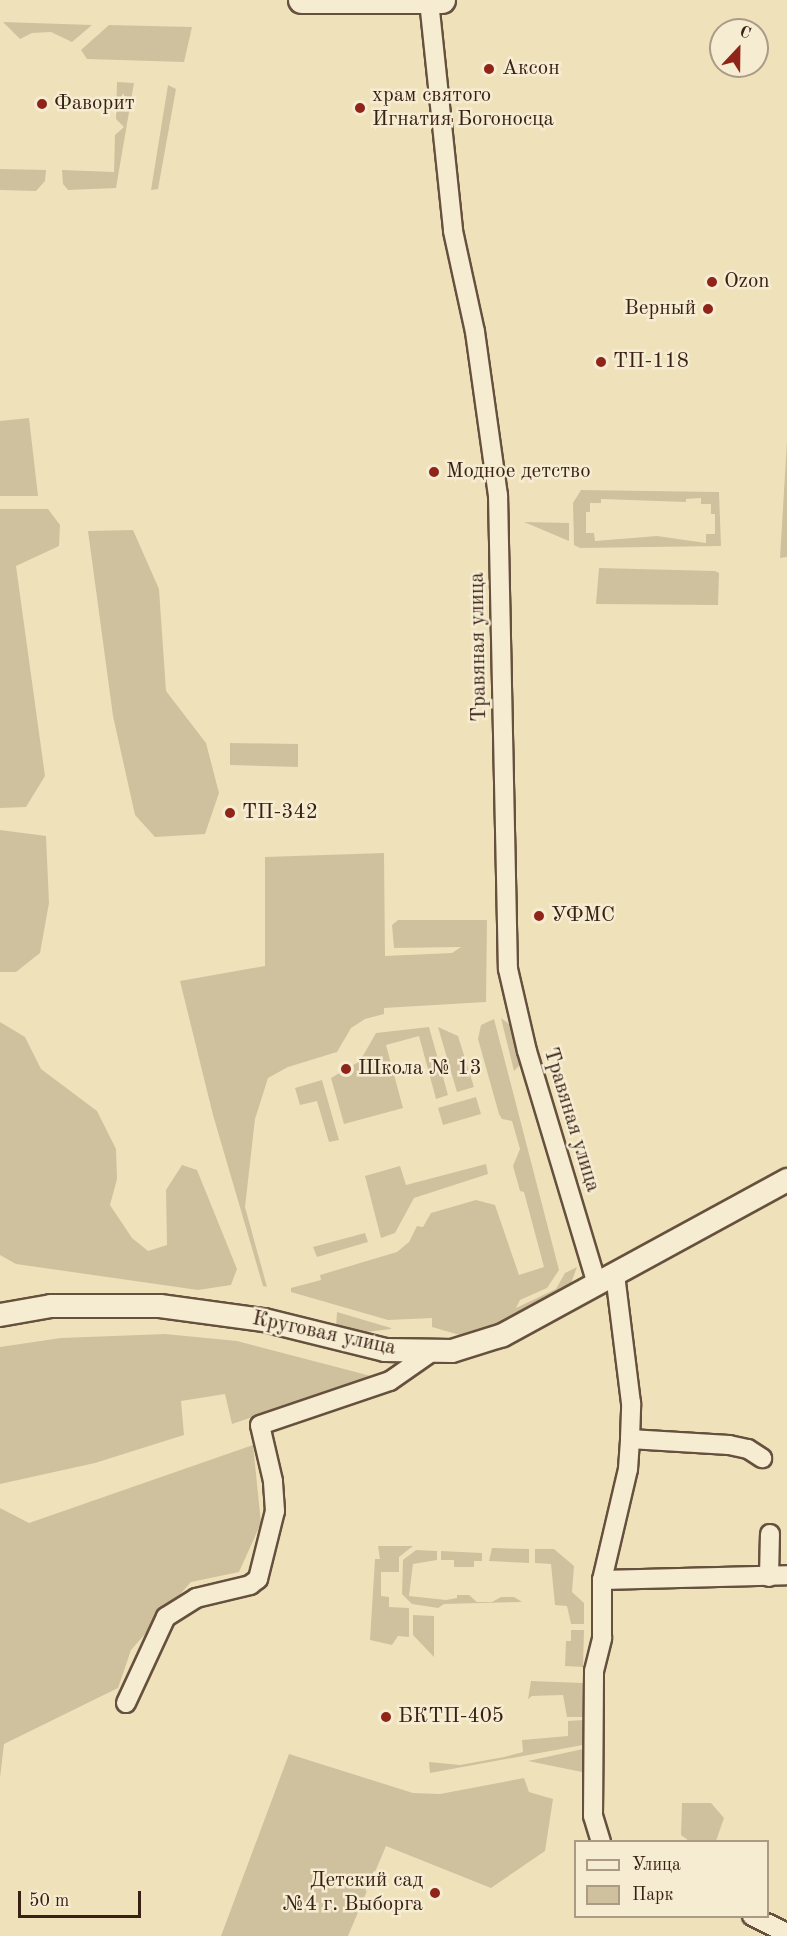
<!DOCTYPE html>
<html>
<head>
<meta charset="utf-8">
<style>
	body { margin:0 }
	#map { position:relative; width:787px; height:1936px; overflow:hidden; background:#efe2ba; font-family:"Old Standard TT",serif }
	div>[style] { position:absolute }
	.green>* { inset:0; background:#d0c19e }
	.roads { filter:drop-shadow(2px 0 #66503e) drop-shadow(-2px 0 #66503e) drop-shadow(0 2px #66503e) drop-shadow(0 -2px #66503e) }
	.minor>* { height:18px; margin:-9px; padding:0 9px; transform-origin:9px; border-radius:9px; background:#f5ecd2 }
	.tertiary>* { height:22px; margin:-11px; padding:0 11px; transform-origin:11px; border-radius:11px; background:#f5ecd2 }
	.secondary>* { height:26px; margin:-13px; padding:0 13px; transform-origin:13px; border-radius:13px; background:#f5ecd2 }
	.dots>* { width:16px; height:16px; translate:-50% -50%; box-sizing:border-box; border:3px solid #f5ecd2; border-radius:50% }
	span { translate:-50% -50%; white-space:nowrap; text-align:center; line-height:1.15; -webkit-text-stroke:5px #f5ecd2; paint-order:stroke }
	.poi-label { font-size:21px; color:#392015 }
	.left { translate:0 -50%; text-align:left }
	.right { translate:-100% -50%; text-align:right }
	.street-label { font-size:21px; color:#392015 }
	.legend { position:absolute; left:574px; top:1840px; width:195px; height:78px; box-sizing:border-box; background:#f5ecd2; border:2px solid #aa9a86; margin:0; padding:8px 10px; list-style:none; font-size:18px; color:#392015 }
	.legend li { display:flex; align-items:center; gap:12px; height:30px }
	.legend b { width:30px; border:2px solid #aa9a86 }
	.north { position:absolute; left:709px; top:18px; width:60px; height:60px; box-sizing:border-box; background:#f5ecd2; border:2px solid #aa9a86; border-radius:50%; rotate:22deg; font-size:16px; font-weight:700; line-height:24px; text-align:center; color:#392015 }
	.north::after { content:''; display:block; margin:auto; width:21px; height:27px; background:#8f2418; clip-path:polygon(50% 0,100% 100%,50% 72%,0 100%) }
	.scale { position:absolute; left:18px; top:1891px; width:123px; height:27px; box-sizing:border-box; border:3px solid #392015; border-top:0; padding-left:8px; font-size:18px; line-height:21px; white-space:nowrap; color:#392015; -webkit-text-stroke:4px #f5ecd2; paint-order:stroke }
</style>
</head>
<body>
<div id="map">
	<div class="green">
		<div style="clip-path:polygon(3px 22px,92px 25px,72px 42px,51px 32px,32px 33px,20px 39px)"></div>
		<div style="clip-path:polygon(109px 25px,192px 27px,184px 62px,87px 59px,81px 50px)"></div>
		<div style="clip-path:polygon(117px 82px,134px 83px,116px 188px,68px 190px,63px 184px,62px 170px,114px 172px,115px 135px,124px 127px,116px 119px)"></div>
		<div style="clip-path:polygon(168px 85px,176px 89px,158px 189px,151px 190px)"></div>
		<div style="clip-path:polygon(0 169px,46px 170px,45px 181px,36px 191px,0 190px)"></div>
		<div style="clip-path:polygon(29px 418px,38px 496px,0 496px,0 421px)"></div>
		<div style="clip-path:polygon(787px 441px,787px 557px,780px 558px)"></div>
		<div style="clip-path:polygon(evenodd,581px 490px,719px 492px,721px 546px,580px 548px,574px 545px,573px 503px,581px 490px,701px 498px,701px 504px,711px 504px,711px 514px,715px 514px,715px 534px,706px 534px,706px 543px,657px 536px,595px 541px,594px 533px,586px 533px,586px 512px,590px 512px,590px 503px,601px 503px,601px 499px,686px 502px,686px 499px,701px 498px)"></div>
		<div style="clip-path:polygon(0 509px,48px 509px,60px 525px,59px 546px,16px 566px,45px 776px,26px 807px,0 808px)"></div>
		<div style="clip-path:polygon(524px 522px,569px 523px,569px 541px)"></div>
		<div style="clip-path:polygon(133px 530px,159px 589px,166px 691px,206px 743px,219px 793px,205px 834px,155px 837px,135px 815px,113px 716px,88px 531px)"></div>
		<div style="clip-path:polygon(599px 568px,715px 571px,719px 573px,718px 605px,596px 604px)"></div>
		<div style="clip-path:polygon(230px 743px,298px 744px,298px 767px,230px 765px)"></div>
		<div style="clip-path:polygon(0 830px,46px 836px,49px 903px,40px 953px,16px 972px,0 972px)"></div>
		<div style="clip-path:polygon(384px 853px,385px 956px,452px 953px,461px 947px,394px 948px,392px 925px,398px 920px,487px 920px,486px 1002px,384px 1008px,384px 1014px,365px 1019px,351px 1028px,337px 1052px,288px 1067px,268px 1078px,255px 1119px,245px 1207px,267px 1287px,263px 1286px,213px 1115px,180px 981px,265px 966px,265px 857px)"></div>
		<div style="clip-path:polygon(501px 1018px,509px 1024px,520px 1065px,514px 1071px)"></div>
		<div style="clip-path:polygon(494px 1019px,559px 1270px,547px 1288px,520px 1300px,516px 1308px,556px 1289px,565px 1273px,577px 1267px,570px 1286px,510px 1318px,463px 1336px,432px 1327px,432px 1318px,388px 1320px,291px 1292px,291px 1288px,321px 1280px,320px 1275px,397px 1252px,409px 1242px,417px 1226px,423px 1227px,431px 1213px,476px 1200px,495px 1205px,519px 1275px,544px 1267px,524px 1192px,520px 1191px,513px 1166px,520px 1149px,512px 1121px,502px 1119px,499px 1114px,478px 1039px,481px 1025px)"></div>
		<div style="clip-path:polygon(0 1022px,25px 1037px,41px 1069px,97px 1111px,116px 1149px,117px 1179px,110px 1205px,132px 1238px,148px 1251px,167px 1245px,166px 1190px,182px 1165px,197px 1170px,237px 1269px,231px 1285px,198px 1290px,16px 1264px,0 1255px)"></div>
		<div style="clip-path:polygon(429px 1027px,448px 1095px,436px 1099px,419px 1036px,386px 1045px,403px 1108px,344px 1124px,331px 1078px,360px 1061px,376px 1033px)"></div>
		<div style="clip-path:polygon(438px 1027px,458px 1036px,474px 1087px,457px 1092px)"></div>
		<div style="clip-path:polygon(322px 1080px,339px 1140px,329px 1142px,317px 1101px,300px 1105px,295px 1088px)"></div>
		<div style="clip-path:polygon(476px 1097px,481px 1114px,443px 1125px,438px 1108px)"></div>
		<div style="clip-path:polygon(486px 1164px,488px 1174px,414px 1198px,395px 1233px,381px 1238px,365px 1176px,400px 1166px,406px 1185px)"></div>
		<div style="clip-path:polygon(365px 1233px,368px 1242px,317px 1257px,313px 1247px)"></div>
		<div style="clip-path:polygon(337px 1312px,391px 1328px,391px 1329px,357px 1333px,336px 1327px)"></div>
		<div style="clip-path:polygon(165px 1334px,237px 1341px,371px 1376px,232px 1424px,225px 1394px,181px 1401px,184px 1435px,95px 1463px,0 1484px,0 1347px,61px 1338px)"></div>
		<div style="clip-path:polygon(253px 1445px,261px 1523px,239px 1572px,191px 1582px,131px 1650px,118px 1688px,4px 1744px,0 1778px,0 1508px,29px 1523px)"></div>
		<div style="clip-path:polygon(378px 1546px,413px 1546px,399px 1557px,399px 1572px,381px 1572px,381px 1596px,389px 1597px,389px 1607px,409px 1608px,409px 1637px,398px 1636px,392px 1645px,370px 1640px,375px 1559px,380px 1559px)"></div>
		<div style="clip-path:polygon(492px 1548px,529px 1549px,529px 1563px,489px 1561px)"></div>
		<div style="clip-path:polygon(535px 1549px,554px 1549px,574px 1566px,572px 1592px,584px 1603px,584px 1624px,571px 1624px,567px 1606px,555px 1605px,551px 1564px,535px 1563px)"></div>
		<div style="clip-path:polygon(416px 1550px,437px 1551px,437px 1560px,413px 1564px,409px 1596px,446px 1600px,457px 1598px,457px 1595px,469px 1595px,477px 1602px,492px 1602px,501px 1597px,514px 1597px,522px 1602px,444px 1604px,438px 1608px,412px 1604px,402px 1594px,403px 1560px)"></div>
		<div style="clip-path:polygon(441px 1551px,482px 1553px,482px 1561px,474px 1561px,474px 1567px,454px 1567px,454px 1560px,441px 1560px)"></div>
		<div style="clip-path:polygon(413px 1615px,434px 1616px,434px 1657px,413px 1635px)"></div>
		<div style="clip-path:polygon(571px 1630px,584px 1630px,583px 1667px,565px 1666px,566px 1641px,571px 1641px)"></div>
		<div style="clip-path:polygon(531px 1681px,583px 1683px,583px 1717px,567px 1717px,563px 1695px,532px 1696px,528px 1699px)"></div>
		<div style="clip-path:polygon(583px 1720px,583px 1745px,430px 1773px,429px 1762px,460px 1765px,504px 1757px,523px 1752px,522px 1740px,568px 1736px,568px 1721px)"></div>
		<div style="clip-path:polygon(583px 1749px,582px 1772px,528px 1761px)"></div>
		<div style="clip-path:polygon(289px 1754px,413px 1793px,440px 1794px,524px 1778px,529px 1792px,553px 1799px,545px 1851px,491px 1888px,386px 1846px,348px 1936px,221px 1936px)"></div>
		<div style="clip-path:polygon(682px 1803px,711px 1803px,724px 1818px,716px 1841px,689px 1841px,681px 1835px)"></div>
	</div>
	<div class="roads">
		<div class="minor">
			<div style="left:429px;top:1px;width:231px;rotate:84deg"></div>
			<div style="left:453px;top:231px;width:103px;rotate:77.7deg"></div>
			<div style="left:475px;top:332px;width:165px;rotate:82deg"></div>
			<div style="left:498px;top:495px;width:474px;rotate:88.8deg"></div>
			<div style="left:508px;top:969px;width:84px;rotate:77deg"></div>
			<div style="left:527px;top:1051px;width:243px;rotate:73.3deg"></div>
			<div style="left:630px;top:1439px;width:99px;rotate:3.5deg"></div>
			<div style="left:729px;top:1445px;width:19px;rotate:12deg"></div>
			<div style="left:748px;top:1449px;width:17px;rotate:33deg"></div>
			<div style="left:769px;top:1577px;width:43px;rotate:-88.7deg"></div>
			<div style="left:602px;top:1580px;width:185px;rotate:-1.5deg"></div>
			<div style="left:126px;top:1703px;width:95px;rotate:-65.1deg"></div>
			<div style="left:166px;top:1617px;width:36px;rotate:-32deg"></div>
			<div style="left:196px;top:1598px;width:56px;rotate:-13.5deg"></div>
			<div style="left:250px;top:1585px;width:10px;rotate:-37deg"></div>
			<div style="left:258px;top:1579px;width:70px;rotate:-76deg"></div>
			<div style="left:275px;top:1511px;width:30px;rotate:-94deg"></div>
			<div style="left:273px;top:1481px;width:57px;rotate:-103.1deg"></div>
			<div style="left:260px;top:1425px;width:137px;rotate:-18.7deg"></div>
			<div style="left:390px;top:1381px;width:49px;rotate:-35deg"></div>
			<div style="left:601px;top:1842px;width:27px;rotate:-107deg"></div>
			<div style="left:593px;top:1816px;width:145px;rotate:-89.6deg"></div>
			<div style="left:594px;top:1671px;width:34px;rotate:-76deg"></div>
			<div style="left:602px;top:1638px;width:58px;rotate:-90deg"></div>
			<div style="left:602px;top:1580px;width:114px;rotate:-76.8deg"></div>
			<div style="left:628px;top:1469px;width:30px;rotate:-86deg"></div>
			<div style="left:630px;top:1439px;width:36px;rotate:-88deg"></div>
			<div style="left:631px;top:1403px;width:129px;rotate:-97.1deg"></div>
			<div style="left:752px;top:1916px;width:39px;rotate:26deg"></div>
		</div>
		<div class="tertiary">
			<div style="left:0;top:1315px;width:52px;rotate:-10deg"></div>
			<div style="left:51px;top:1306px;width:109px"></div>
			<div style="left:160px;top:1306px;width:105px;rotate:7.7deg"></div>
			<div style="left:264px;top:1320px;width:125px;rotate:13.9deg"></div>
			<div style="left:385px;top:1350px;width:67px;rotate:0.9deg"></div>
			<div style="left:452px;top:1351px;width:53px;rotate:-17.4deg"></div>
			<div style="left:503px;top:1335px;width:324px;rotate:-28.6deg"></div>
		</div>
		<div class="secondary">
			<div style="left:302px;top:0;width:140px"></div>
		</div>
	</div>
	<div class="dots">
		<div style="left:489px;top:69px;background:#8f2418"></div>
		<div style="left:42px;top:104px;background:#8f2418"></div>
		<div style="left:360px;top:108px;background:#8f2418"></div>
		<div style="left:712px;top:282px;background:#8f2418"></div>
		<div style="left:708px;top:309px;background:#8f2418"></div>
		<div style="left:601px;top:362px;background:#8f2418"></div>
		<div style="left:434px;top:472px;background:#8f2418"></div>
		<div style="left:230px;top:813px;background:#8f2418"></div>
		<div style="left:539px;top:916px;background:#8f2418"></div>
		<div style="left:346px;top:1069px;background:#8f2418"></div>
		<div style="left:386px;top:1717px;background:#8f2418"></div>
		<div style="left:435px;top:1893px;background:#8f2418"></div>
	</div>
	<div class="poi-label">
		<span class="left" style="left:502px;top:69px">Аксон</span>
		<span class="left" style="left:372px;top:108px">храм святого<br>Игнатия Богоносца</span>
		<span class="left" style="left:54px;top:104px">Фаворит</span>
		<span class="left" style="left:724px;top:282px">Ozon</span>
		<span class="right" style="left:696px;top:309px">Верный</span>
		<span class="left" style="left:613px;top:362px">ТП-118</span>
		<span class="left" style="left:446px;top:472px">Модное детство</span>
		<span class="left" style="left:242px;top:813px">ТП-342</span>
		<span class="left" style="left:551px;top:916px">УФМС</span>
		<span class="left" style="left:358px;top:1069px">Школа № 13</span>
		<span class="left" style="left:398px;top:1717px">БКТП-405</span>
		<span class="right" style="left:423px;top:1893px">Детский сад<br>№4 г. Выборга</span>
	</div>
	<div class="street-label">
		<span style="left:479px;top:647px;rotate:-91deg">Травяная улица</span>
		<span style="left:571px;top:1120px;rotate:73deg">Травяная улица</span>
		<span style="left:324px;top:1334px;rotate:12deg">Круговая улица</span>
	</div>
	<ul class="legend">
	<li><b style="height:8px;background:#f5ecd2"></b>Улица</li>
	<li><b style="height:16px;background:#d0c19e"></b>Парк</li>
	</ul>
	<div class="north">С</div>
	<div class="scale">50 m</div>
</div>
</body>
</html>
